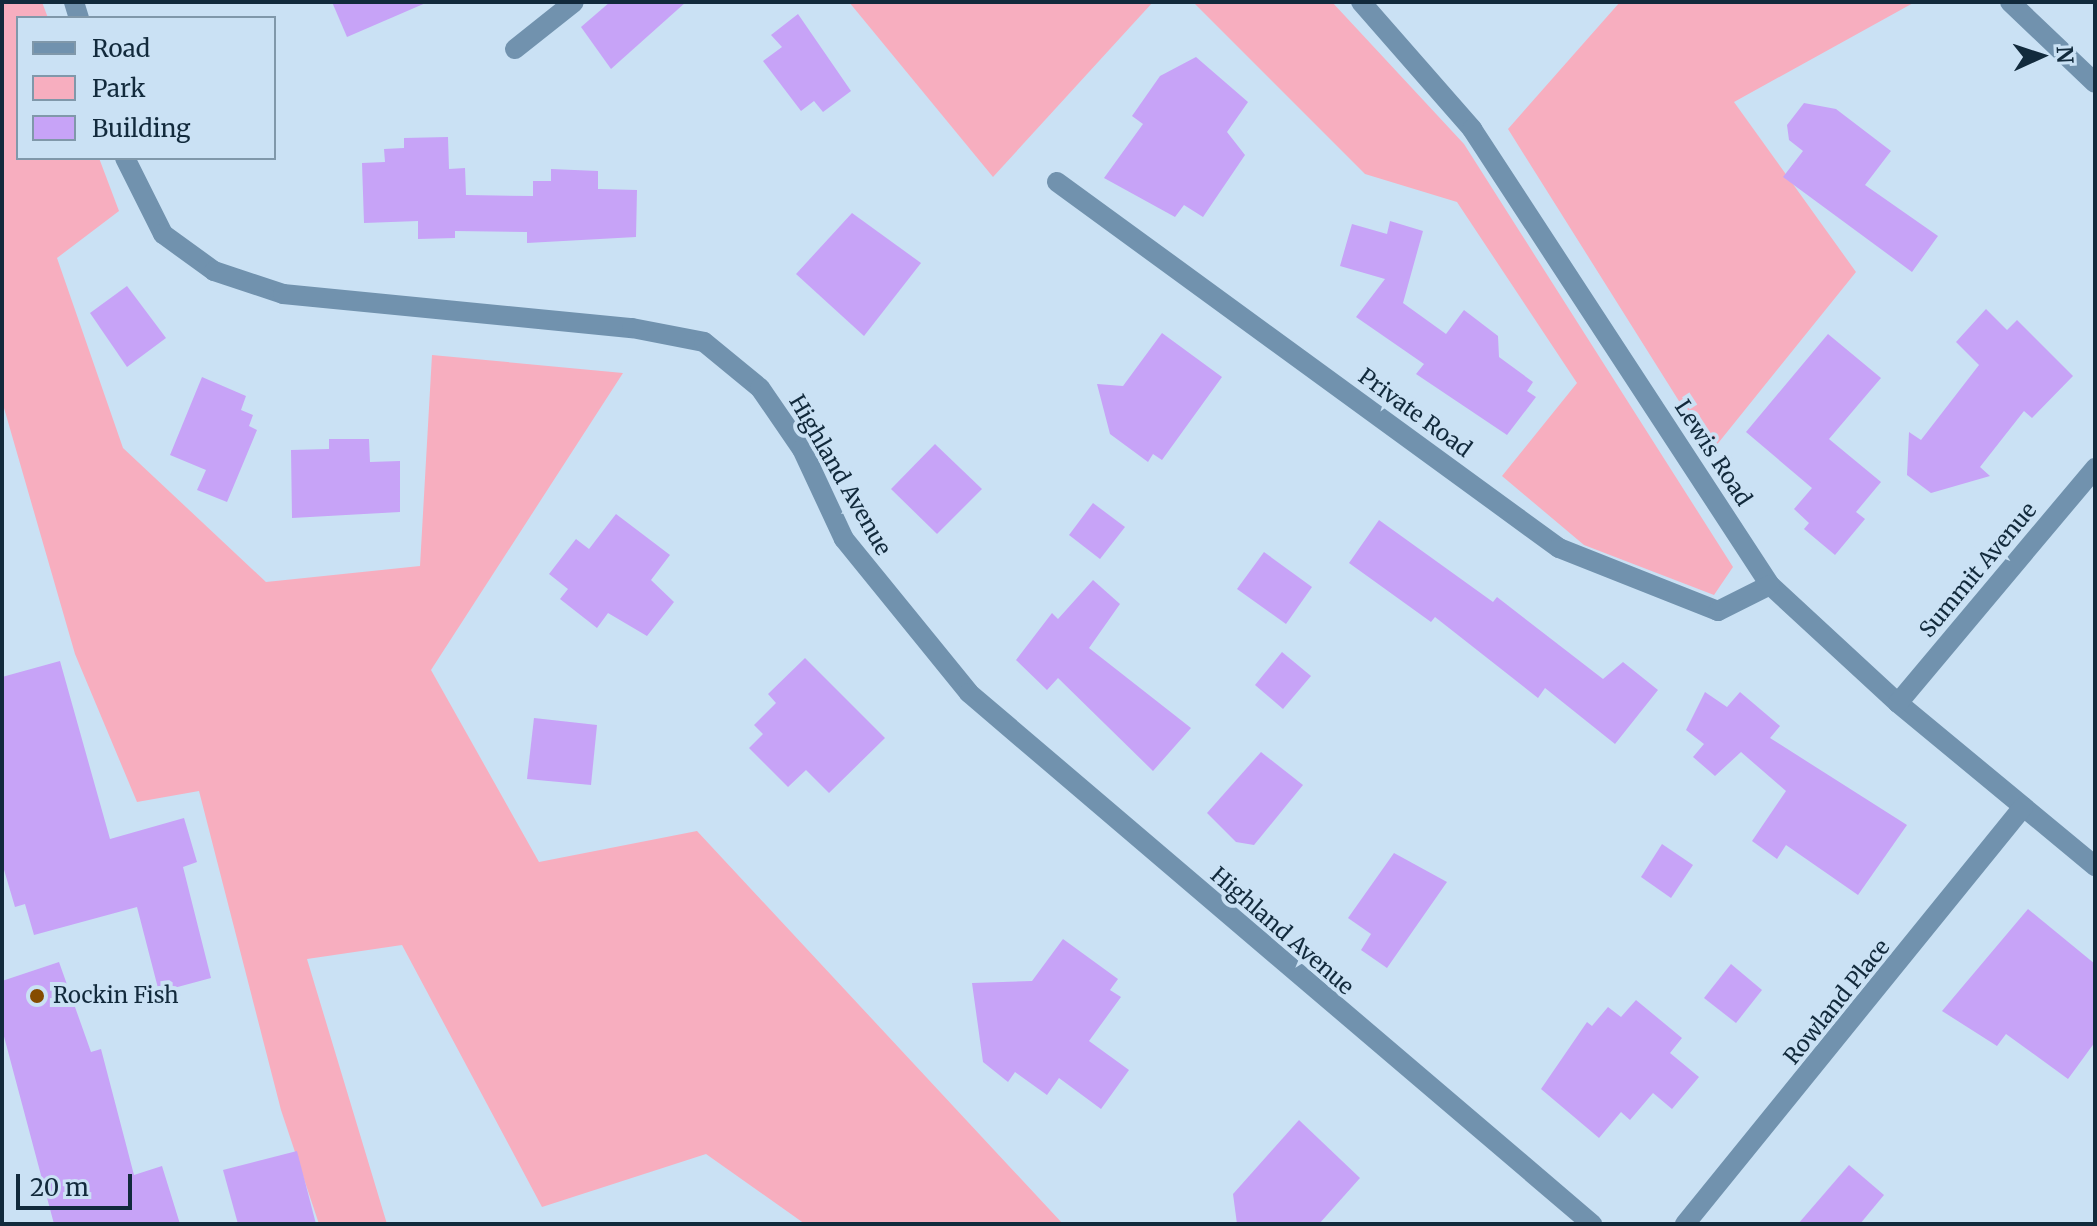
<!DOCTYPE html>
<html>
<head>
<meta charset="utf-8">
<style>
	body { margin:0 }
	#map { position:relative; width:2097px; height:1226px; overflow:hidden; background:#cae1f4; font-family:Merriweather,serif }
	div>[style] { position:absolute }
	.green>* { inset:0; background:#f7aebf }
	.building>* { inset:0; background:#c7a3f7 }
	.minor>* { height:20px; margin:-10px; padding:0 10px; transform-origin:10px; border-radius:10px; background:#7192ae }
	.dots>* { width:22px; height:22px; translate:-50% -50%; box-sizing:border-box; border:4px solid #cae1f4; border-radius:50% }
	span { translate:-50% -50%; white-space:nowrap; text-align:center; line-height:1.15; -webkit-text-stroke:8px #cae1f4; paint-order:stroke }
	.street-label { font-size:22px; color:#122a3c }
	.poi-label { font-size:22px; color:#122a3c }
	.left { translate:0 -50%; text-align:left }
	.frame { position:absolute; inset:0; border:4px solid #122a3c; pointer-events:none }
	.legend { position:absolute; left:16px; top:16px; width:260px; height:144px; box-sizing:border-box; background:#cae1f4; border:2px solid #8098aa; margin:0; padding:10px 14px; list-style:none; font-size:24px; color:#122a3c }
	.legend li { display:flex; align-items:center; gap:16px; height:40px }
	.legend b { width:40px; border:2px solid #8098aa }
	.north { position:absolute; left:2001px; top:16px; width:80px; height:80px; -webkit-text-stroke:6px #cae1f4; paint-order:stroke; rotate:87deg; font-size:22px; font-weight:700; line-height:32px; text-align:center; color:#122a3c }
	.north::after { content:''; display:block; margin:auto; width:28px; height:36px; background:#122a3c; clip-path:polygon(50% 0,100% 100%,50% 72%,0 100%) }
	.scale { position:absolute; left:16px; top:1174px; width:116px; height:36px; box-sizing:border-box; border:4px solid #122a3c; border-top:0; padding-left:10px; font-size:24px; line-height:28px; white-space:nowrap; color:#122a3c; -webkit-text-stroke:6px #cae1f4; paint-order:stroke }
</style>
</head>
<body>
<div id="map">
	<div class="green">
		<div style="clip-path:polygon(2px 2px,42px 2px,48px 18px,18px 18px,18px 158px,99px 158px,119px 211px,57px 258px,123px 448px,266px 582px,420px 566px,432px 355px,623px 373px,431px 670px,539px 862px,697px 831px,1063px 1224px,805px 1224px,706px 1154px,542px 1207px,402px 945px,307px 959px,387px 1224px,319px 1224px,281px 1110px,199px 791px,137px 802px,75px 654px,2px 401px)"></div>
		<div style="clip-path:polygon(849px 2px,1153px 2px,993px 177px)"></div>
		<div style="clip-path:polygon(1193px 2px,1332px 2px,1464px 144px,1733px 567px,1714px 595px,1584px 545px,1502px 476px,1577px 383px,1457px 202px,1365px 174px)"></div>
		<div style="clip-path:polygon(1620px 2px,1915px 2px,1734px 102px,1856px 272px,1711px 452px,1508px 129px)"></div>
	</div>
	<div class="building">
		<div style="clip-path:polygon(332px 2px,428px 2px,347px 37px)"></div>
		<div style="clip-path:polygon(610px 2px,686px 2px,611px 69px,581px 27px)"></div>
		<div style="clip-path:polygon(798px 14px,851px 91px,823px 112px,814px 101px,801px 111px,763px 61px,782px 47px,771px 35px)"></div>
		<div style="clip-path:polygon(1196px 57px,1248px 102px,1227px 132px,1245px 155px,1203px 217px,1184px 205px,1175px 217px,1104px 178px,1143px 124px,1132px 116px,1160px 76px)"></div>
		<div style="clip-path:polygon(1804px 103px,1836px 109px,1891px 151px,1865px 185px,1938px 236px,1912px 272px,1783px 177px,1803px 151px,1789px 140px,1787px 125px)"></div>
		<div style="clip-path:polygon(448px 137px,449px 169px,465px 168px,466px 195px,533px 196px,533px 181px,551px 181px,551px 169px,598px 171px,598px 189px,637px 190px,636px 237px,527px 243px,527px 232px,455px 231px,455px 238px,418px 239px,418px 221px,364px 223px,362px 163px,385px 162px,384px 149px,404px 148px,404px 138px)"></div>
		<div style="clip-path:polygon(852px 213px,921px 263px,864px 336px,796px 274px)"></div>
		<div style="clip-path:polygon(1390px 221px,1423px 231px,1403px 303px,1446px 334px,1464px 310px,1498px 336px,1499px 357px,1533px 382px,1527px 391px,1536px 397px,1507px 435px,1416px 374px,1424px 364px,1356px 317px,1385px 279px,1340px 266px,1352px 224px,1387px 234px)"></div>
		<div style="clip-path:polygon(127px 286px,166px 338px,127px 367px,90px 313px)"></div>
		<div style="clip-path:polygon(1986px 309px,2007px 330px,2017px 320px,2073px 376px,2032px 418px,2024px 411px,1980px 467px,1990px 476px,1931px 493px,1907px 475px,1909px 432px,1921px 440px,1979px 365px,1956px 342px)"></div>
		<div style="clip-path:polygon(1162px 333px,1222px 377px,1162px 460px,1153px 454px,1148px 462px,1110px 434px,1097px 384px,1123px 386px)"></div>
		<div style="clip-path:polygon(1828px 334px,1881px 378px,1829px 439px,1881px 482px,1856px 512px,1865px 519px,1835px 555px,1804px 529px,1809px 523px,1794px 509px,1812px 488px,1746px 432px)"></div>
		<div style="clip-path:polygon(202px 377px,246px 396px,241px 410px,253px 415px,249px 426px,257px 430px,227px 502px,197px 490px,206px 470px,170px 455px)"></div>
		<div style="clip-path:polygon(329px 439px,369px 439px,370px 462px,400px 461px,400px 512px,292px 518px,291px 450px,329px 449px)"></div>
		<div style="clip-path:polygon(935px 444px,982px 489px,937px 534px,891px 489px)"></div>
		<div style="clip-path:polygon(1093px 503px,1125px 527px,1100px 559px,1069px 535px)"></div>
		<div style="clip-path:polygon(616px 514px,670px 555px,651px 580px,674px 602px,647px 636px,608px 613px,597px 628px,560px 599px,568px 589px,549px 574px,576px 539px,589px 549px)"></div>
		<div style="clip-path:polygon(1379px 520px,1493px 602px,1497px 597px,1603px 679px,1623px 662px,1658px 690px,1615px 744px,1545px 688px,1538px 698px,1435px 617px,1431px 622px,1349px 563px)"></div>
		<div style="clip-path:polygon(1264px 552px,1312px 587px,1286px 624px,1237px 589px)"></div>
		<div style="clip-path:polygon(1093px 580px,1120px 604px,1089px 648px,1191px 728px,1153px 771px,1058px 678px,1047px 690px,1016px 660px,1052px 613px,1058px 619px)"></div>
		<div style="clip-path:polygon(1282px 652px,1311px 676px,1283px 709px,1255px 685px)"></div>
		<div style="clip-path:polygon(805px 658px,885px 738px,829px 793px,806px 770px,788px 787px,749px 748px,763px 734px,754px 725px,776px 703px,768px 694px)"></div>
		<div style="clip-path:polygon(60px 661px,110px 839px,184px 818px,197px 862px,183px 867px,211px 978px,159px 992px,137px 907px,34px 935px,25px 904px,15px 907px,2px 863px,2px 677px)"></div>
		<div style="clip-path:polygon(1705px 692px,1727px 707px,1740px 692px,1780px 726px,1770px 738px,1907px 825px,1858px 895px,1786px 845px,1777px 859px,1752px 841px,1786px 791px,1741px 752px,1715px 776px,1693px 757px,1704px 744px,1686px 730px)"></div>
		<div style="clip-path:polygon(534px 718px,597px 725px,591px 785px,527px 779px)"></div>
		<div style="clip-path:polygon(1261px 752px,1303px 785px,1254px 845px,1236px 842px,1207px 813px)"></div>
		<div style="clip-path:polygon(1662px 844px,1693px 865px,1671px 898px,1641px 877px)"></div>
		<div style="clip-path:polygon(1394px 853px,1447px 882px,1387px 968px,1361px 950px,1371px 934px,1348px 918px)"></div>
		<div style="clip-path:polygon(2028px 909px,2095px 964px,2095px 1042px,2068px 1079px,2006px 1034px,1997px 1046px,1942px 1011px)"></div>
		<div style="clip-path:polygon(1063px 939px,1118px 979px,1110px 990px,1121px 997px,1089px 1041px,1129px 1070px,1101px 1109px,1059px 1078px,1047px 1095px,1015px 1072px,1008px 1082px,983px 1062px,972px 983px,1032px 981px)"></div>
		<div style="clip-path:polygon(59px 962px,91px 1052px,101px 1049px,134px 1175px,162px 1166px,180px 1224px,54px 1224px,2px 1029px,2px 981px)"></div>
		<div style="clip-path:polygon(1731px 964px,1762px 990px,1736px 1023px,1704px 998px)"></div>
		<div style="clip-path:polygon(1636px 1000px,1682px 1038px,1670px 1053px,1699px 1077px,1672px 1109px,1653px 1093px,1630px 1120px,1621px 1112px,1599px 1138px,1541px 1089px,1587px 1022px,1592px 1026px,1608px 1007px,1621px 1017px)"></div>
		<div style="clip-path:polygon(1299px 1120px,1360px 1178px,1319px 1224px,1237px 1224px,1233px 1194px)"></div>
		<div style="clip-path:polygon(297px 1151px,316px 1224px,238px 1224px,223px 1170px)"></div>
		<div style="clip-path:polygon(1849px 1165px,1884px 1195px,1860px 1224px,1798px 1224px)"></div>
	</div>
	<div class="minor">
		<div style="left:74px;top:2px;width:17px;rotate:73deg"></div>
		<div style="left:1361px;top:2px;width:169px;rotate:48.8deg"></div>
		<div style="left:1472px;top:129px;width:545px;rotate:56.84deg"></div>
		<div style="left:1770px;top:585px;width:174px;rotate:42.7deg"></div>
		<div style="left:1898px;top:703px;width:256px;rotate:39.6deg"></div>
		<div style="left:2010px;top:2px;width:117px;rotate:43.6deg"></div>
		<div style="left:515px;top:49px;width:75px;rotate:-38.5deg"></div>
		<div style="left:125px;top:158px;width:85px;rotate:63.4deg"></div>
		<div style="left:163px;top:234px;width:63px;rotate:36deg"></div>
		<div style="left:214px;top:271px;width:73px;rotate:18.4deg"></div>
		<div style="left:283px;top:294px;width:351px;rotate:5.6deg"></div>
		<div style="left:632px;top:328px;width:73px;rotate:11deg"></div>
		<div style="left:704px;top:342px;width:72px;rotate:39.4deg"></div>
		<div style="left:760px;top:388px;width:74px;rotate:55.5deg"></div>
		<div style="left:802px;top:449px;width:99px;rotate:65deg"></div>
		<div style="left:844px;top:539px;width:198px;rotate:50.9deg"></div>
		<div style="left:969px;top:693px;width:819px;rotate:40.44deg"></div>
		<div style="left:1057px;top:182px;width:621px;rotate:36.1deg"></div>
		<div style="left:1559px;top:548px;width:171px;rotate:21.6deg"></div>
		<div style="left:1718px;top:611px;width:58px;rotate:-26.6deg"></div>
		<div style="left:1898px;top:703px;width:307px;rotate:-50deg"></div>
		<div style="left:1685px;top:1224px;width:537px;rotate:-50.97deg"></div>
	</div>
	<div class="dots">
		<div style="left:37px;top:996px;background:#854c00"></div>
	</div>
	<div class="street-label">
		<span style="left:1415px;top:413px;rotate:36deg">Private Road</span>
		<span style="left:1713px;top:453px;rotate:57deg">Lewis Road</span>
		<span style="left:840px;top:475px;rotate:60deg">Highland Avenue</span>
		<span style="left:1978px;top:570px;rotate:-50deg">Summit Avenue</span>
		<span style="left:1282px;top:931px;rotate:41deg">Highland Avenue</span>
		<span style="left:1837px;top:1002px;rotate:-51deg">Rowland Place</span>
	</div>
	<div class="poi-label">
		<span class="left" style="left:53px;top:996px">Rockin Fish</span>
	</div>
	<div class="frame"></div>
	<ul class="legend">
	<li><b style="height:10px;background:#7192ae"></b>Road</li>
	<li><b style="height:22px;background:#f7aebf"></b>Park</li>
	<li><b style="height:22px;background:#c7a3f7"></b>Building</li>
	</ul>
	<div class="north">N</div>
	<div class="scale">20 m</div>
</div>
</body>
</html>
